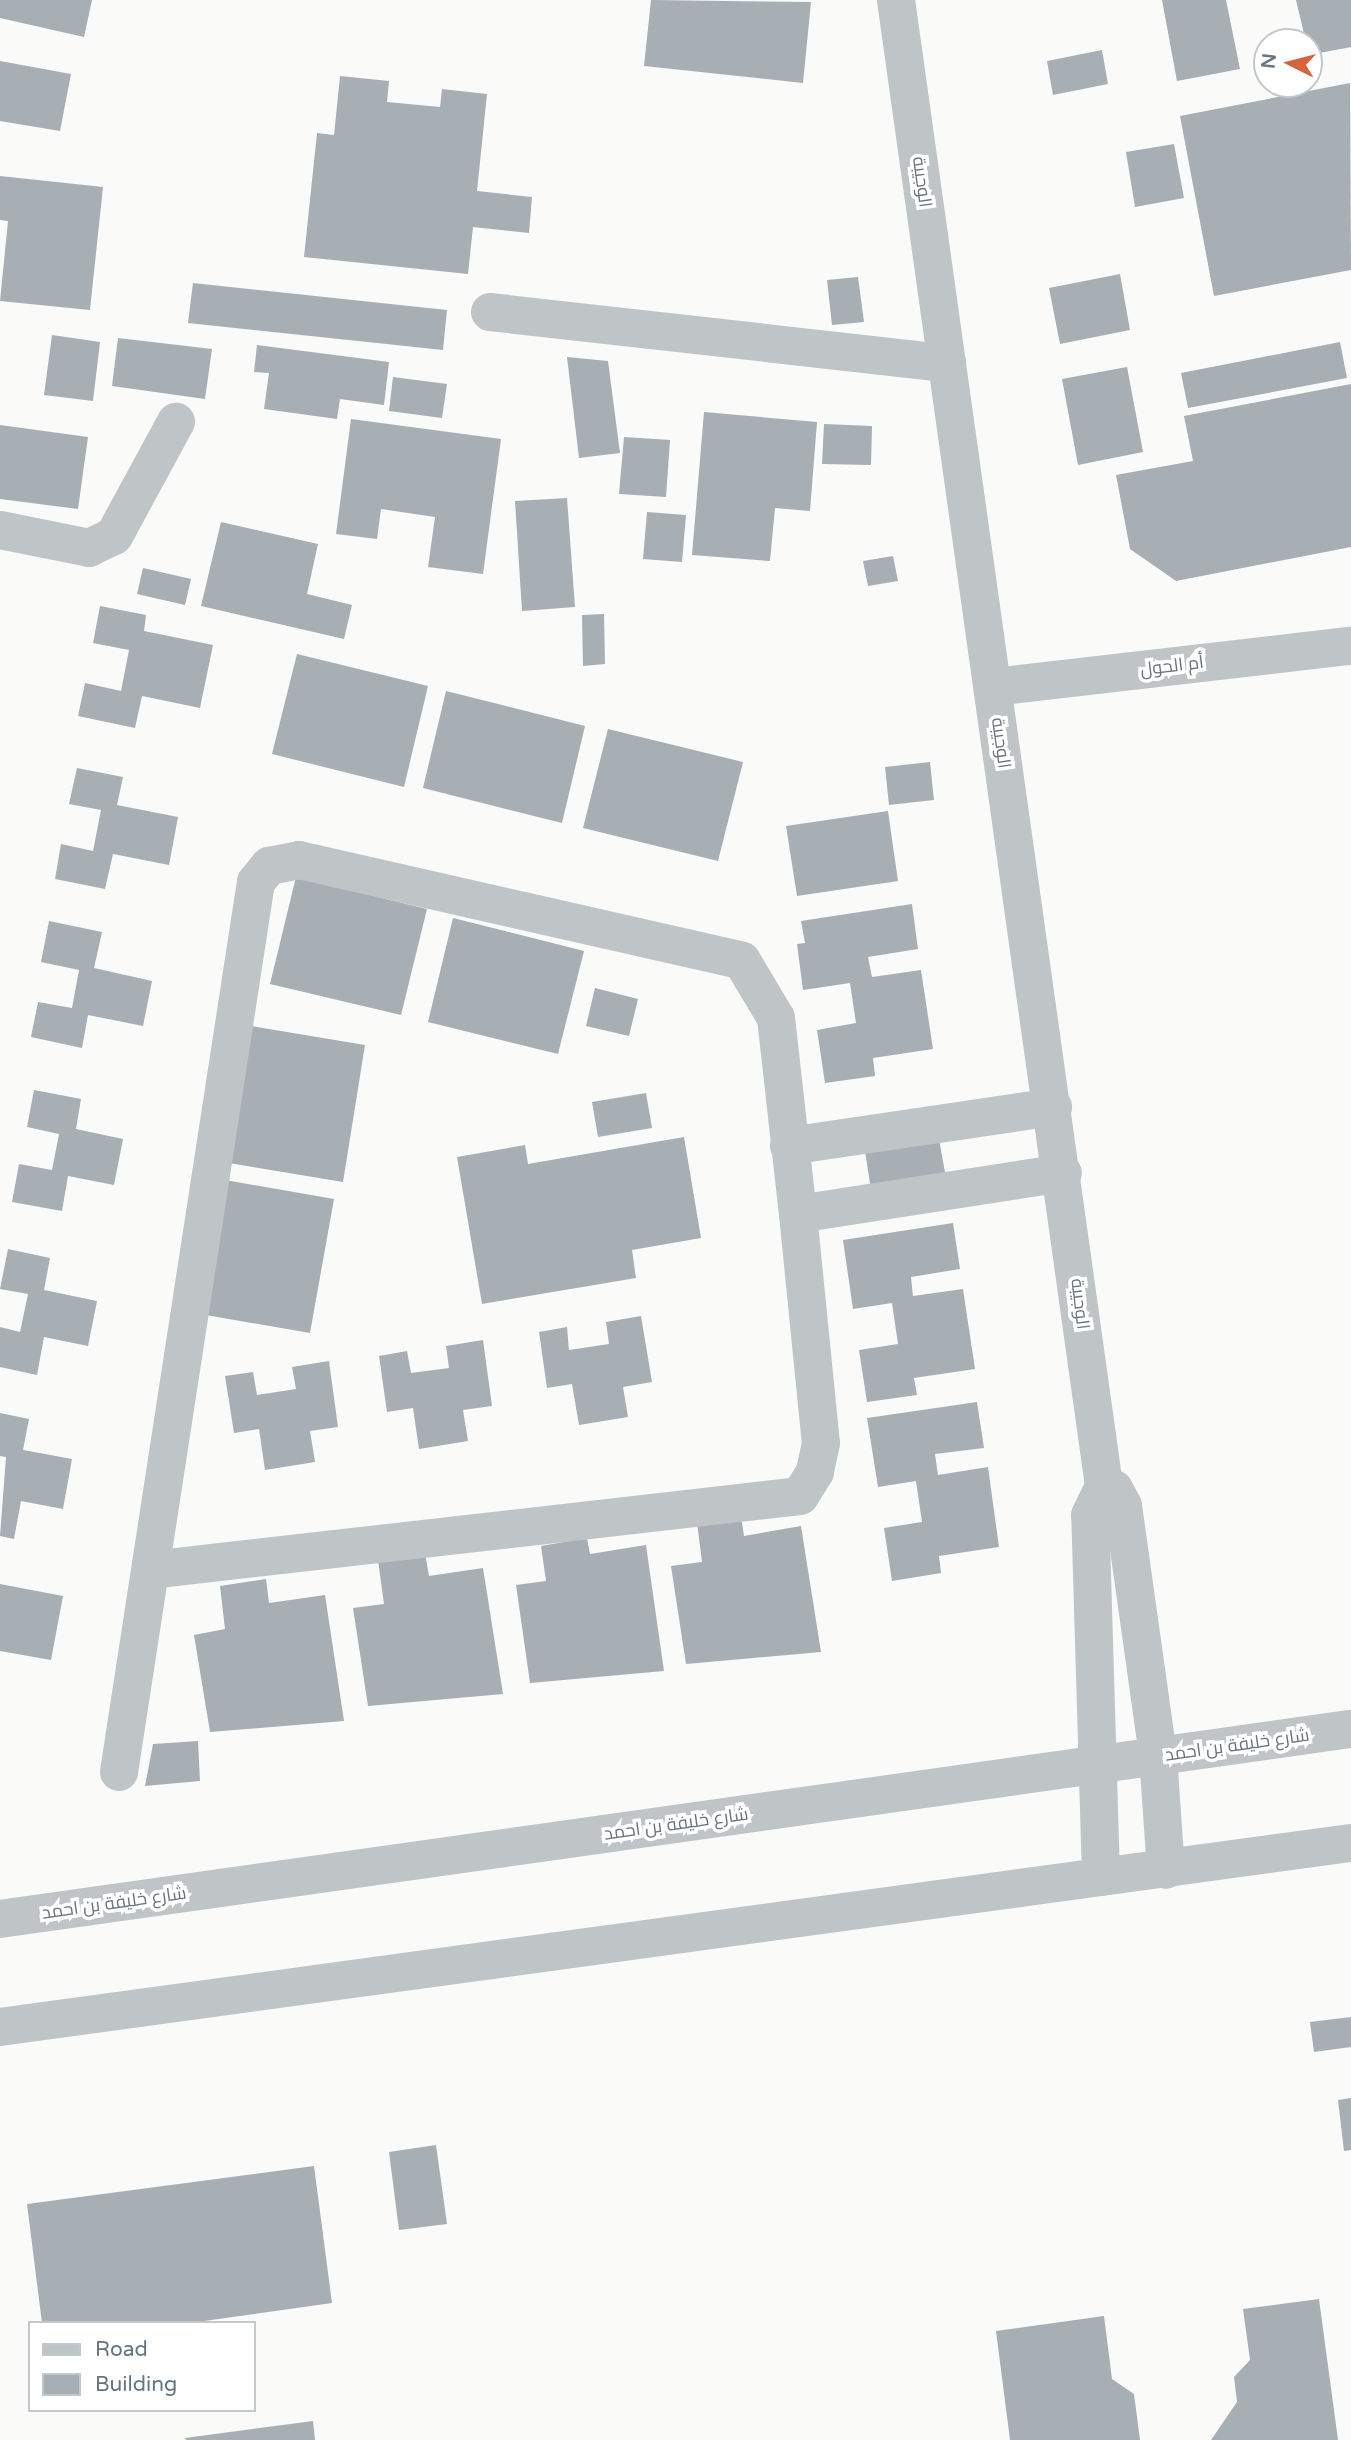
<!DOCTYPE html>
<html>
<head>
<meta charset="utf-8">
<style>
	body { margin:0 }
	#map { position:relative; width:1351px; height:2440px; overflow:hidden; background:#fafaf8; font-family:"Varela Round",Cairo,sans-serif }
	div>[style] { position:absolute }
	.building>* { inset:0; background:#a7afb4 }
	.minor>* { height:38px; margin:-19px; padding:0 19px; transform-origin:19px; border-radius:19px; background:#bfc4c7 }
	.tertiary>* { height:38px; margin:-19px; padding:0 19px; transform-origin:19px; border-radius:19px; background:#bfc4c7 }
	span { translate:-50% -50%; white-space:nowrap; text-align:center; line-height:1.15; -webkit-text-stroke:7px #fff; paint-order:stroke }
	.street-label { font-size:18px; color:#677580 }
	.legend { position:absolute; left:28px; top:2321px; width:228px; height:91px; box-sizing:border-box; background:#fff; border:2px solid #c2c8cc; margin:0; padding:9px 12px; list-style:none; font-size:21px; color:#677580 }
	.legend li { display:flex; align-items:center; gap:14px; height:35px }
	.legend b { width:35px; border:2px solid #c2c8cc }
	.north { position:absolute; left:1253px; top:28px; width:70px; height:70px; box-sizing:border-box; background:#fff; border:2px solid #c2c8cc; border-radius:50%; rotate:276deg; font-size:19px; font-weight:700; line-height:28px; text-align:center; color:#677580 }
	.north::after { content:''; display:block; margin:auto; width:24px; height:32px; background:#d4643e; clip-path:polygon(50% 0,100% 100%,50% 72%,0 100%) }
</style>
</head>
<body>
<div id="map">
	<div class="building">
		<div style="clip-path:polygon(0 0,92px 0,84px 37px,0 18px)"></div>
		<div style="clip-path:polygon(651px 0,811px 2px,803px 83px,644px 66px)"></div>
		<div style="clip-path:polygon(1162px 0,1226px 0,1240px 69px,1177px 81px)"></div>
		<div style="clip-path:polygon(1296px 0,1351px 0,1351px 47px,1309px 55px)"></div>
		<div style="clip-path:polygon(1102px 50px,1108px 84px,1053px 95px,1047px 61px)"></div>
		<div style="clip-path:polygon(0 61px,71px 74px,60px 131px,0 121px)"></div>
		<div style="clip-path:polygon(340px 76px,389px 81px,387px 102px,440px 107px,442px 89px,487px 94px,477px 191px,532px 197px,529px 233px,473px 227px,468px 274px,304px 257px,317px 133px,334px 135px)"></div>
		<div style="clip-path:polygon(1350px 83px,1351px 270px,1214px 296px,1180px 116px)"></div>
		<div style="clip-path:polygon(1174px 144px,1184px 198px,1135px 207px,1126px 152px)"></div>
		<div style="clip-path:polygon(0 176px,103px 187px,90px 310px,0 301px,8px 221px,0 220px)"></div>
		<div style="clip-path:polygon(1120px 274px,1130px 330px,1060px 344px,1049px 288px)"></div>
		<div style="clip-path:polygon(858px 277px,864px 322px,832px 325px,827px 280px)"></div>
		<div style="clip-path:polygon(193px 283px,447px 310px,443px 350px,188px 323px)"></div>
		<div style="clip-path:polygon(52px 335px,100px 342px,93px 401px,44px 395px)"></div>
		<div style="clip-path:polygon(118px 338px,212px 349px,205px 399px,112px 386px)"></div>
		<div style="clip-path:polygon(1340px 342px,1347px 378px,1188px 408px,1181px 373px)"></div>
		<div style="clip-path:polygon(257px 345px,389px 362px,384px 405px,340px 399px,337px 419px,264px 409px,269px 373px,254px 372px)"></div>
		<div style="clip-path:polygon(567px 357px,608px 361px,620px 453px,579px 458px)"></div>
		<div style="clip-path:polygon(1127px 367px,1143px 452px,1078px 465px,1062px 379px)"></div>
		<div style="clip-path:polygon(393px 377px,447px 384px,442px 418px,389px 411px)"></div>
		<div style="clip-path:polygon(1351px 384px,1351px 547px,1176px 581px,1130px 549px,1116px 475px,1193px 461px,1184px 416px)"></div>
		<div style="clip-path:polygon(704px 412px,817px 422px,810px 511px,775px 508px,770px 561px,692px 555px)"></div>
		<div style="clip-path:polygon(351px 419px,501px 439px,483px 574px,428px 567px,435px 517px,381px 509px,377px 539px,336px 534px)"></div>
		<div style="clip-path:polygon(824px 424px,872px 426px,871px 465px,822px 464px)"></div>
		<div style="clip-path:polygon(0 425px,88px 437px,78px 509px,0 499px)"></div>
		<div style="clip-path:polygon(624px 437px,670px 440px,666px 497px,619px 494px)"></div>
		<div style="clip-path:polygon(567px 498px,575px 607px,522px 611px,515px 501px)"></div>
		<div style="clip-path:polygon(647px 512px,686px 515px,682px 562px,643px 559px)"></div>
		<div style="clip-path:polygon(221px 522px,318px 544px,307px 594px,352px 605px,344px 639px,201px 606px)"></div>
		<div style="clip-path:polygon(893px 556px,898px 581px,868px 586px,863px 561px)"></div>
		<div style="clip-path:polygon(143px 568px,191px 579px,185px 605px,137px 594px)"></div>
		<div style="clip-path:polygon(100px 606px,146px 615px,144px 631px,213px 645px,200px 708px,142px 696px,135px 728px,78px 716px,85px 683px,121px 691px,129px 650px,93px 643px)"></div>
		<div style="clip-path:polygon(604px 614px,605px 664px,583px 666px,582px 615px)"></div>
		<div style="clip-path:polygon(297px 654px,428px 686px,404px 787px,272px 754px)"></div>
		<div style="clip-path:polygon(446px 691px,585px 726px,562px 823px,423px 788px)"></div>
		<div style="clip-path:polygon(608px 729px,743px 762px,718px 861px,583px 828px)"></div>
		<div style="clip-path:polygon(930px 762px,934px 800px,889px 805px,885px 767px)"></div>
		<div style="clip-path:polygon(77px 768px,123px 777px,117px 805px,178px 817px,169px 865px,113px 854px,105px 889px,55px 879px,61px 844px,93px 851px,101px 810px,69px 804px)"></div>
		<div style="clip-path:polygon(888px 811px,898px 881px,797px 896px,786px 826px)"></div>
		<div style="clip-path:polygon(296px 877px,427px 909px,401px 1015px,270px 984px)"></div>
		<div style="clip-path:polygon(912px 904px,918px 949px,868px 957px,872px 977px,921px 970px,933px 1049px,873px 1058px,875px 1076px,825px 1083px,817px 1030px,856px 1023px,850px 983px,803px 990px,797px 944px,805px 943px,801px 921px)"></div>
		<div style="clip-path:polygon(453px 918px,584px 951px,558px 1054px,428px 1022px)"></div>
		<div style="clip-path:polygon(49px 921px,102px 932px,94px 968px,152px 981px,143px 1026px,88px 1015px,82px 1048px,31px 1037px,38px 1002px,72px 1008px,79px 970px,41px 962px)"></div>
		<div style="clip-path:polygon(595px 988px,638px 999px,629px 1036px,586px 1026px)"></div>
		<div style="clip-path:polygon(251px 1026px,365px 1045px,343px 1182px,229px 1163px)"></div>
		<div style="clip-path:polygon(34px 1090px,81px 1099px,76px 1129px,123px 1139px,114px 1185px,68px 1176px,62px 1211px,12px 1202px,19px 1164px,52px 1170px,59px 1134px,27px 1127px)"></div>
		<div style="clip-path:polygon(646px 1093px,652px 1128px,598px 1137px,592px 1102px)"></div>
		<div style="clip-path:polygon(684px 1137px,701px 1238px,632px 1250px,636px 1278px,482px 1304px,457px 1157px,525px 1145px,528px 1164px)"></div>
		<div style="clip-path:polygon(939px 1139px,946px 1178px,871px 1190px,865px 1151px)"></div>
		<div style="clip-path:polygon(225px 1180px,334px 1199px,310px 1333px,200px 1314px)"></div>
		<div style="clip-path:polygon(953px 1223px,960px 1269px,911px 1277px,913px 1296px,963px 1289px,975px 1369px,914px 1378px,917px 1395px,867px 1402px,859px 1350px,898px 1344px,892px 1303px,853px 1309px,843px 1240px)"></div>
		<div style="clip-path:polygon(8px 1249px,50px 1258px,44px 1290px,97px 1301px,88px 1346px,44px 1337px,37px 1375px,0 1367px,0 1327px,20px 1332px,28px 1294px,0 1289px)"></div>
		<div style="clip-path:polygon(641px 1316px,652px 1382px,623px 1387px,628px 1417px,579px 1425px,572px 1384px,547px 1388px,539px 1332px,567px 1327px,569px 1350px,609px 1344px,606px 1322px)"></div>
		<div style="clip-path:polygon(483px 1340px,492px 1406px,463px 1410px,468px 1441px,419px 1449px,413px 1408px,387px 1412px,379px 1356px,407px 1351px,411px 1373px,449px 1368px,446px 1346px)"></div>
		<div style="clip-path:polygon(329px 1361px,338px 1427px,310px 1431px,315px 1462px,265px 1470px,259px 1429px,234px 1433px,225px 1376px,253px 1372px,257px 1395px,296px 1389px,292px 1367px)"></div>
		<div style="clip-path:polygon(977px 1402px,984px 1448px,935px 1454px,938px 1475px,988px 1467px,999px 1547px,939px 1556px,941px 1573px,892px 1581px,884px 1528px,922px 1522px,916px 1481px,878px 1487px,867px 1418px)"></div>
		<div style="clip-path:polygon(0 1413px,29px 1419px,23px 1450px,72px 1459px,63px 1509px,21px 1501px,14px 1539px,0 1536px,6px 1457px,0 1456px)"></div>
		<div style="clip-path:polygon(741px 1516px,744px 1536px,801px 1526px,821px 1652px,686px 1664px,671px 1566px,702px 1562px,697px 1523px)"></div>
		<div style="clip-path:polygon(587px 1538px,590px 1554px,646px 1545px,664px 1671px,530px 1683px,516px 1585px,546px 1581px,541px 1546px)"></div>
		<div style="clip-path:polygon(425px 1553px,429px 1576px,483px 1568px,503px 1694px,368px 1706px,353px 1608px,384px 1604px,378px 1560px)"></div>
		<div style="clip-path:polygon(266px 1579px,269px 1603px,325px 1595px,344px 1721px,210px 1732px,194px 1635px,225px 1629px,220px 1586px)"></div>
		<div style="clip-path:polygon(0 1584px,63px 1596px,51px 1660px,0 1651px)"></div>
		<div style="clip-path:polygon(198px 1741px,200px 1781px,145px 1786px,153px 1744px)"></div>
		<div style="clip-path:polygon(1351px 2017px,1351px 2047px,1314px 2052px,1310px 2022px)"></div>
		<div style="clip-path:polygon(1351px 2098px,1351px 2150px,1344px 2151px,1338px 2100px)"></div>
		<div style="clip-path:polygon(436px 2145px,447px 2224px,399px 2230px,389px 2152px)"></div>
		<div style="clip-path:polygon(314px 2166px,332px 2303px,190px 2323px,42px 2323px,27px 2204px)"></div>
		<div style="clip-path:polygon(1319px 2299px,1338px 2440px,1211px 2440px,1237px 2402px,1234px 2377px,1250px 2360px,1243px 2309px)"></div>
		<div style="clip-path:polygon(1104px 2316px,1112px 2379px,1134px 2394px,1140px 2440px,1010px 2440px,996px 2331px)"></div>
		<div style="clip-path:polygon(313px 2421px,315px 2440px,186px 2440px,185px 2438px)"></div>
	</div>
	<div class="minor">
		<div style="left:896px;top:0;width:1500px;rotate:82.03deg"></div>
		<div style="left:490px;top:312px;width:460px;rotate:6.4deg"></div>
		<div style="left:0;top:530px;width:91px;rotate:11.4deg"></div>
		<div style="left:89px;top:548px;width:28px;rotate:-26deg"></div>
		<div style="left:114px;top:536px;width:130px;rotate:-61.5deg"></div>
		<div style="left:994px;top:687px;width:359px;rotate:-6.6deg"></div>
		<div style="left:789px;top:1146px;width:267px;rotate:-8.4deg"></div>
		<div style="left:798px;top:1214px;width:268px;rotate:-8.8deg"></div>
		<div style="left:1104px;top:1486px;width:10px;rotate:17deg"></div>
		<div style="left:1114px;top:1489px;width:19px;rotate:62deg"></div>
		<div style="left:1123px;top:1506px;width:252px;rotate:82deg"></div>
		<div style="left:1158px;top:1756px;width:114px;rotate:86deg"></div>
		<div style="left:119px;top:1772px;width:900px;rotate:-81.25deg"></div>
		<div style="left:256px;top:882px;width:21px;rotate:-51deg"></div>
		<div style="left:269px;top:866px;width:31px;rotate:-11deg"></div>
		<div style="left:299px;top:860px;width:454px;rotate:12.8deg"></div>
		<div style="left:742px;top:961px;width:66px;rotate:59.2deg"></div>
		<div style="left:776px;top:1018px;width:197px;rotate:83.6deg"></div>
		<div style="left:798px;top:1214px;width:230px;rotate:84.3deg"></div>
		<div style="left:821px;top:1443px;width:30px;rotate:102deg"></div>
		<div style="left:815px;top:1472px;width:28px;rotate:122deg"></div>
		<div style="left:800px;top:1496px;width:653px;rotate:173.5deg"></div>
		<div style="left:1101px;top:1877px;width:362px;rotate:-91.7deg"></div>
		<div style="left:1090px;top:1515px;width:32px;rotate:-64deg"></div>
	</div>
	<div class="tertiary">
		<div style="left:0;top:1919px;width:1364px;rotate:-8.01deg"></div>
		<div style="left:0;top:2027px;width:1363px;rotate:-7.76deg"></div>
	</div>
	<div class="street-label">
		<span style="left:922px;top:182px;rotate:82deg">الوجيبة</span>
		<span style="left:1172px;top:666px;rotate:-7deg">أم الحول</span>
		<span style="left:1001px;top:743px;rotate:82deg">الوجيبة</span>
		<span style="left:1080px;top:1304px;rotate:83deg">الوجيبة</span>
		<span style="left:1237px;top:1745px;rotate:-8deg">شارع خليفة بن احمد</span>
		<span style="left:676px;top:1824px;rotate:-8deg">شارع خليفة بن احمد</span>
		<span style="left:114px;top:1903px;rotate:-8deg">شارع خليفة بن احمد</span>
	</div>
	<ul class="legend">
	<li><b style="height:9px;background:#bfc4c7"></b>Road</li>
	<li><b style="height:19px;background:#a7afb4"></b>Building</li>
	</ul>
	<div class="north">N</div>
</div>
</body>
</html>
